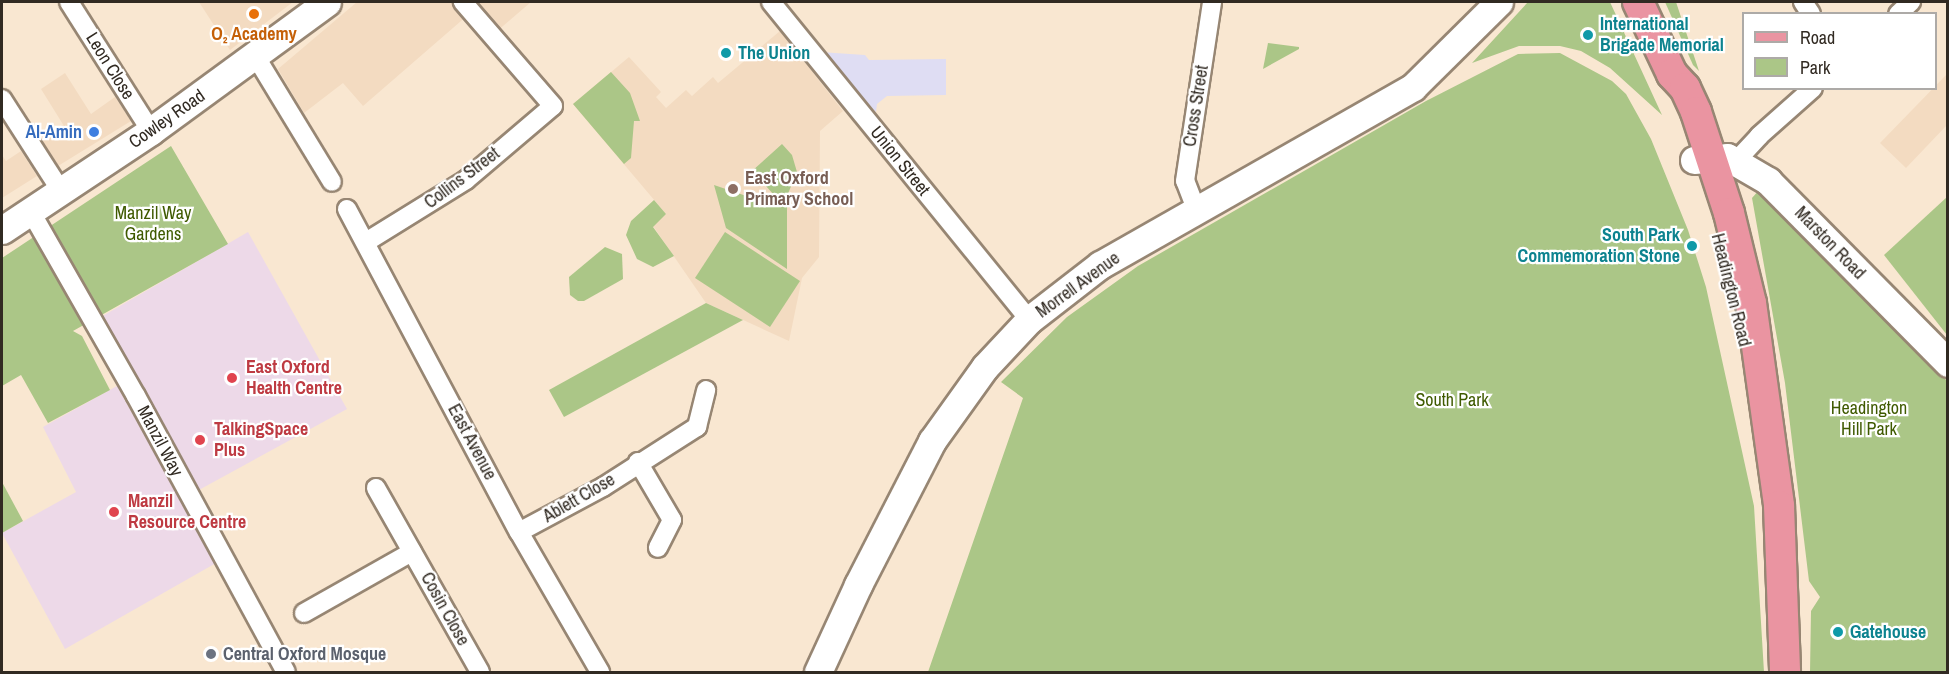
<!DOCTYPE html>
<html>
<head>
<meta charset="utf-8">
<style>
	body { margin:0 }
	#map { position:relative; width:1949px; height:674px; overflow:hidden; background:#f9e7d1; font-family:"Archivo Narrow",sans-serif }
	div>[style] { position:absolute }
	.built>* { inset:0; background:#f3dbc1 }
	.industrial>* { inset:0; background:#dfddf3 }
	.medical>* { inset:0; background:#edd9e8 }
	.green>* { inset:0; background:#abc687 }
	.roads { filter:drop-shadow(2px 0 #978673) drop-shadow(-2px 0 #978673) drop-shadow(0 2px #978673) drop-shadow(0 -2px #978673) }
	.street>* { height:18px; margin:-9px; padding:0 9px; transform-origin:9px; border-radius:9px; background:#fff }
	.secondary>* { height:27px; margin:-13.5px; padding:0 13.5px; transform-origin:13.5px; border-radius:13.5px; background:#fff }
	.primary>* { height:30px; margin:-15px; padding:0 15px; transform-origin:15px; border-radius:15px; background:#ea94a1 }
	.dots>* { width:16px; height:16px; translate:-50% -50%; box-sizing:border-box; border:3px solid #fff; border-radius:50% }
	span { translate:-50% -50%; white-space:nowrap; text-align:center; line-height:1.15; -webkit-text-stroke:4.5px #fff; paint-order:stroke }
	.culture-label { font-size:18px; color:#0d838f; font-weight:700 }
	.left { translate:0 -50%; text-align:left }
	.right { translate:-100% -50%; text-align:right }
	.food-label { font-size:18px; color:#c56008; font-weight:700 }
	.street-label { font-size:18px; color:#312a22 }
	.shop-label { font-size:18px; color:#366cbe; font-weight:700 }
	.education-label { font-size:18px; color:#785e54; font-weight:700 }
	.park-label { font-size:18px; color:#3f5a00 }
	.health-label { font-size:18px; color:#be3a42; font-weight:700 }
	.worship-label { font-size:18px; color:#5b616d; font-weight:700 }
	.frame { position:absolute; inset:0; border:3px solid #312a22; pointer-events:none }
	.legend { position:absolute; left:1742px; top:12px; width:195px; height:78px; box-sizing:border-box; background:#fff; border:2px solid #adaaa7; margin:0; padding:8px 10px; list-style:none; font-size:18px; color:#312a22 }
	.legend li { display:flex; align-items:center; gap:12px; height:30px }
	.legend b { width:30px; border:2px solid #adaaa7 }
</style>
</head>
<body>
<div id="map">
	<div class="built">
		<div style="clip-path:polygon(199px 2px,293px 2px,230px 50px)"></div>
		<div style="clip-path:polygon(357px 2px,531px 2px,496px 32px,476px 8px,363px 106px,343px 83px,304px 113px,278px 69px)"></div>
		<div style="clip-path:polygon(780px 31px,843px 111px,820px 131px,819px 257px,802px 278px,789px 341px,706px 303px,653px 226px,666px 214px,573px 104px,629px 57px,661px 92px,656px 97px,666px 108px,686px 90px,692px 96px,713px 77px,718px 83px)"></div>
		<div style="clip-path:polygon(65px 73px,91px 114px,115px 97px,131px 121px,58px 166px,41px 140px,64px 126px,41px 89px)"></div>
		<div style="clip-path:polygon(1947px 74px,1947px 125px,1906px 168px,1880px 143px)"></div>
		<div style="clip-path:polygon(21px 151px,37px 176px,2px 198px,2px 155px,6px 161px)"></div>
	</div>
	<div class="industrial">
		<div style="clip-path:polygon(820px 52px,865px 55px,869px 60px,946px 59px,946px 95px,887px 96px,877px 104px,876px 112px)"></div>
	</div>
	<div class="medical">
		<div style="clip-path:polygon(248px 232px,347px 409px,197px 491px,101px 317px)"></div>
		<div style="clip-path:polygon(117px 386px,216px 563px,65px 649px,2px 533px,76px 492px,43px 427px)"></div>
	</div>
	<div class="green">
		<div style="clip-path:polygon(1528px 2px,1610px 2px,1662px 115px,1610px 68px,1581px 51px,1560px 46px,1519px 46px,1472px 63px)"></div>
		<div style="clip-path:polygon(1665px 2px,1676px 2px,1699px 71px,1693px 65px)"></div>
		<div style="clip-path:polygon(1268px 43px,1299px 47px,1299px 49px,1263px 69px)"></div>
		<div style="clip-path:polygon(1560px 53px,1612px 81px,1626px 94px,1651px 139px,1688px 230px,1706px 287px,1754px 506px,1764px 672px,928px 672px,1023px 398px,1001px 382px,1067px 317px,1138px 266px,1426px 101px,1518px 54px)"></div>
		<div style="clip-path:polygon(611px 72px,630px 93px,640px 121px,634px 121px,631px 158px,624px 164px,573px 104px)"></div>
		<div style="clip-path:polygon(782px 144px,792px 155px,797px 172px,787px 196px,787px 269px,726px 228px,714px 185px,770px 204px,775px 196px,752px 171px)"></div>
		<div style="clip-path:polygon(171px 146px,228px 244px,73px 331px,82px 336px,110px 390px,48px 423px,21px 375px,2px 386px,2px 258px)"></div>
		<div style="clip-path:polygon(1760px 189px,1947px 381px,1947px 672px,1810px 672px,1811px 611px,1820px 597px,1809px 581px,1785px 383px,1752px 198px)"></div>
		<div style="clip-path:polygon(1947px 197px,1947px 335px,1884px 255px)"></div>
		<div style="clip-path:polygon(654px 200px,666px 214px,653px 227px,674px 256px,653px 267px,637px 259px,626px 235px,631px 221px)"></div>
		<div style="clip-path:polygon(725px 232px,800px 281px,770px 327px,695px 278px)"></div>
		<div style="clip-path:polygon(605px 247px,622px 254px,623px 279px,584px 301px,578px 301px,570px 295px,569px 277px)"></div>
		<div style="clip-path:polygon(706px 303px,743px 320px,564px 417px,549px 390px)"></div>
		<div style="clip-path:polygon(2px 482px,23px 521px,2px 533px)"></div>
	</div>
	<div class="roads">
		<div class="street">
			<div style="left:69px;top:2px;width:153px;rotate:57.6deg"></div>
			<div style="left:771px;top:2px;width:409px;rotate:50.9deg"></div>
			<div style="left:1803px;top:2px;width:14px;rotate:56deg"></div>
			<div style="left:1898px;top:14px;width:18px;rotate:-43deg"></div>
			<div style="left:256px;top:57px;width:146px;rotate:58.7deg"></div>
			<div style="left:2px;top:99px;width:109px;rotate:57.3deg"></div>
			<div style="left:1737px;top:160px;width:33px;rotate:-47deg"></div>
			<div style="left:1759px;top:136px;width:72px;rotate:-41.6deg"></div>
			<div style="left:347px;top:209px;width:366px;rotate:62deg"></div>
			<div style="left:519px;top:532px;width:162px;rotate:59.9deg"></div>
			<div style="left:1196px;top:209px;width:30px;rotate:-111deg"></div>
			<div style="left:1185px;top:181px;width:181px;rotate:-81.4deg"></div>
			<div style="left:31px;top:212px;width:212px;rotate:60.3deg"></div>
			<div style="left:136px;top:396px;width:314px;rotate:61.5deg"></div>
			<div style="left:366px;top:242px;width:118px;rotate:-31.8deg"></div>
			<div style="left:466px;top:180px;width:114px;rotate:-40.4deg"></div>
			<div style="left:553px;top:106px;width:138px;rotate:-130.9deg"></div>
			<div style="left:638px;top:462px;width:67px;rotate:59.6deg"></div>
			<div style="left:672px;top:520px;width:31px;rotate:117deg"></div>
			<div style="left:376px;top:488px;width:211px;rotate:60.5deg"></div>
			<div style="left:519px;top:532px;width:95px;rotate:-28.2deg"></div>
			<div style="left:603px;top:487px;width:112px;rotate:-32.6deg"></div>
			<div style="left:697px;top:427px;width:38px;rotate:-76deg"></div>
			<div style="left:304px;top:613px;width:124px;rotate:-29.5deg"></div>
		</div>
		<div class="secondary">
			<div style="left:1694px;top:160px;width:33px;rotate:-5deg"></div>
			<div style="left:1727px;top:157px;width:48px;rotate:30.3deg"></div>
			<div style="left:1768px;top:181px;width:256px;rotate:45.3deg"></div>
			<div style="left:2px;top:230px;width:179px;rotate:-33.6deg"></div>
			<div style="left:151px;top:131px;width:218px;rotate:-36.2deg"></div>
			<div style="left:818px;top:672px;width:96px;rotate:-65.3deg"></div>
			<div style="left:858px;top:585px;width:162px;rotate:-62.8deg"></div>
			<div style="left:932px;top:441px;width:91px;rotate:-54.4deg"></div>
			<div style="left:985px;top:367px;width:64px;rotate:-46.9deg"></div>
			<div style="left:1029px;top:320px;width:90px;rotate:-37.8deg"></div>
			<div style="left:1100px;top:265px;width:360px;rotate:-29.6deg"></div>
			<div style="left:1413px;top:87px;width:121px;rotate:-44.7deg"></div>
		</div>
		<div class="primary">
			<div style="left:1638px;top:2px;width:80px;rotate:64.7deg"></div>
			<div style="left:1672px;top:74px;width:19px;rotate:47deg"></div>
			<div style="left:1685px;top:88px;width:26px;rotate:65deg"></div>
			<div style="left:1696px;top:112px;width:106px;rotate:71.9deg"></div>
			<div style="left:1729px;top:213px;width:93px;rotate:76.3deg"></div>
			<div style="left:1751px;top:303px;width:205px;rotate:82.1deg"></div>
			<div style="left:1779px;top:506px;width:166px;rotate:87.9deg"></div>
		</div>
	</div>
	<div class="dots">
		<div style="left:254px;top:14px;background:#e8710a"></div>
		<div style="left:1588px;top:35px;background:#0f9aa8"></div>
		<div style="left:726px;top:53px;background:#0f9aa8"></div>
		<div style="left:94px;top:132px;background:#3f7fe0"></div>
		<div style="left:733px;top:189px;background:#8d6e63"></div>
		<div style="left:1692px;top:246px;background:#0f9aa8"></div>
		<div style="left:232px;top:378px;background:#e0444e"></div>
		<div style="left:200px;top:440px;background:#e0444e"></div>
		<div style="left:114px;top:512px;background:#e0444e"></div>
		<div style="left:1838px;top:632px;background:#0f9aa8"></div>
		<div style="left:211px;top:654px;background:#6b7280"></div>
	</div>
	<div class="culture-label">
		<span class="left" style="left:1600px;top:35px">International<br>Brigade Memorial</span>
		<span class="left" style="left:738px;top:53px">The Union</span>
		<span class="right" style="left:1680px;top:246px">South Park<br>Commemoration Stone</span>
		<span class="left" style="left:1850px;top:632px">Gatehouse</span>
	</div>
	<div class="food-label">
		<span style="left:254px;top:34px">O₂ Academy</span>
	</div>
	<div class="street-label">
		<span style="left:110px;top:66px;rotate:58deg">Leon Close</span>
		<span style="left:1196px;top:106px;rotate:-81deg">Cross Street</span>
		<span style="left:167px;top:119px;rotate:-35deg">Cowley Road</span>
		<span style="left:900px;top:161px;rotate:51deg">Union Street</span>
		<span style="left:462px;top:178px;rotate:-37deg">Collins Street</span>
		<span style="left:1830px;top:243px;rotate:46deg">Marston Road</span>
		<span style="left:1078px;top:285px;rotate:-36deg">Morrell Avenue</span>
		<span style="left:1731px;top:290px;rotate:76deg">Headington Road</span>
		<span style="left:160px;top:441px;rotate:62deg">Manzil Way</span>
		<span style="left:472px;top:442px;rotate:62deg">East Avenue</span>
		<span style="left:579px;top:498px;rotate:-30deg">Ablett Close</span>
		<span style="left:445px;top:609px;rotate:61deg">Cosin Close</span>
	</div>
	<div class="shop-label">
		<span class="right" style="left:82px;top:132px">Al-Amin</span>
	</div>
	<div class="education-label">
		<span class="left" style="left:745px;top:189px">East Oxford<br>Primary School</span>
	</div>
	<div class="park-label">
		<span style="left:153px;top:224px">Manzil Way<br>Gardens</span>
		<span style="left:1452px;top:400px">South Park</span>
		<span style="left:1869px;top:419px">Headington<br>Hill Park</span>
	</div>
	<div class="health-label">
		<span class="left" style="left:246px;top:378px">East Oxford<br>Health Centre</span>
		<span class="left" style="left:214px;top:440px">TalkingSpace<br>Plus</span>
		<span class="left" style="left:128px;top:512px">Manzil<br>Resource Centre</span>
	</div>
	<div class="worship-label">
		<span class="left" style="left:223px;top:654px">Central Oxford Mosque</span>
	</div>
	<div class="frame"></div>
	<ul class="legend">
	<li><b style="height:8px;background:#ea94a1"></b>Road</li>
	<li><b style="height:16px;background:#abc687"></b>Park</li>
	</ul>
</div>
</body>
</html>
